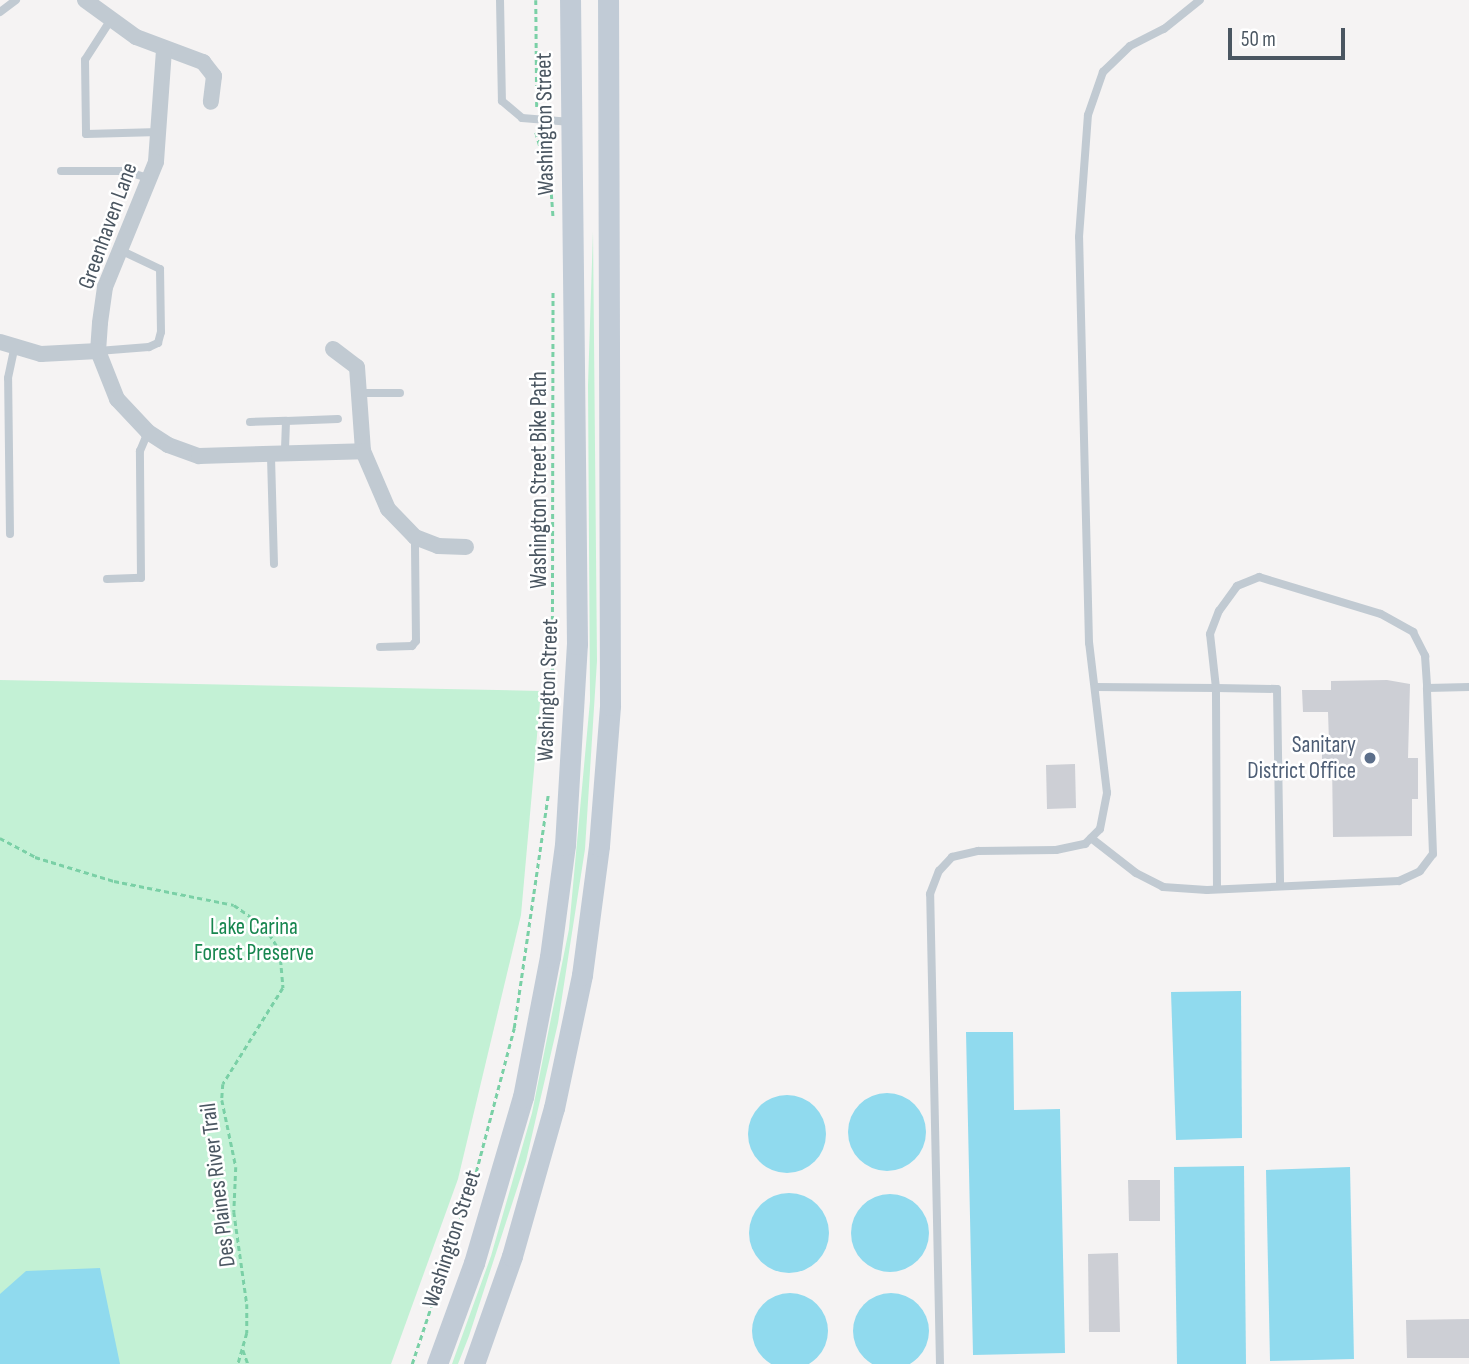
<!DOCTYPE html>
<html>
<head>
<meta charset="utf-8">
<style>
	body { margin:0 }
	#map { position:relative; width:1469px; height:1364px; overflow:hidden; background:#f5f3f3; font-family:"Sofia Sans Condensed",sans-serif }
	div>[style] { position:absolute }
	.green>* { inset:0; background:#c3f1d5 }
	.water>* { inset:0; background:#90daee }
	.round { border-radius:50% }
	.building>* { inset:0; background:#cdcfd5 }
	.path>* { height:2.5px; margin-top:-1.25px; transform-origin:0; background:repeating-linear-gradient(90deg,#7ad0a6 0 5px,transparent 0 8.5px) }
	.lane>* { height:8px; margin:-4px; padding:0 4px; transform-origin:4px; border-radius:4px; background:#c1cad2 }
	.street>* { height:16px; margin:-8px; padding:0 8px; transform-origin:8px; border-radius:8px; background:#c1cad2 }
	.secondary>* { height:21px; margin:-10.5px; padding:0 10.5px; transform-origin:10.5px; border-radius:10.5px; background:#c1cbd6 }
	.dots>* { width:19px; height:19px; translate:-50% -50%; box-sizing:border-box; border:4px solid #fff; border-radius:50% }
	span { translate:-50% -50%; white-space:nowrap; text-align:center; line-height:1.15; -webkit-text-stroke:5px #fff; paint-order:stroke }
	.street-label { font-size:23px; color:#4a5661 }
	.service-label { font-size:23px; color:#4e5e75 }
	.right { translate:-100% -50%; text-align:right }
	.park-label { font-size:23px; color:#17864f }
	.scale { position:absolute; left:1228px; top:28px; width:117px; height:32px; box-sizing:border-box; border:4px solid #4a5661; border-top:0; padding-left:9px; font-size:21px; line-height:24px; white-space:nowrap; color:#4a5661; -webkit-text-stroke:5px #fff; paint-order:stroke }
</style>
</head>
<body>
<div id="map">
	<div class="green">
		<div style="clip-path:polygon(593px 231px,597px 661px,585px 849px,558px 1023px,526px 1161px,469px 1336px,458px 1364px,452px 1364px,491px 1256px,532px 1113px,569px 929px,590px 701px,588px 385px)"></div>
		<div style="clip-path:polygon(0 680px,541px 691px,521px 915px,458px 1179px,391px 1364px,0 1364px)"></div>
	</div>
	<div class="water">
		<div style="clip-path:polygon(1241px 991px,1242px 1138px,1176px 1140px,1171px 992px)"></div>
		<div style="clip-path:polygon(966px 1032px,1013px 1032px,1014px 1110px,1060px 1109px,1065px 1353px,973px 1355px)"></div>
		<div class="round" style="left:848px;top:1093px;width:78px;height:78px"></div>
		<div class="round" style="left:748px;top:1095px;width:78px;height:78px"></div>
		<div style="clip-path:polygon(1244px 1166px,1246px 1364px,1177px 1364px,1174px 1167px)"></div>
		<div style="clip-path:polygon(1350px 1167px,1354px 1359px,1270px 1361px,1266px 1170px)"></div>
		<div class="round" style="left:749px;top:1193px;width:80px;height:80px"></div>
		<div class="round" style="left:851px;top:1194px;width:78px;height:78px"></div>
		<div style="clip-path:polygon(100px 1268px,120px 1364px,0 1364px,0 1294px,26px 1271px)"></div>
		<div class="round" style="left:752px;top:1293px;width:76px;height:76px"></div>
		<div class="round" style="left:853px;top:1293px;width:76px;height:76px"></div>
	</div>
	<div class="building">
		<div style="clip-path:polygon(1387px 680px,1410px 684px,1408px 758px,1418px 758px,1418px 799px,1412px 799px,1412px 836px,1333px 837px,1332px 759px,1322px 759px,1322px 742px,1329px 742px,1328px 712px,1303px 712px,1302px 690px,1331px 690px,1331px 681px)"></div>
		<div style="clip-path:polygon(1075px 764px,1076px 808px,1047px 809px,1046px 765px)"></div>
		<div style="clip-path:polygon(1128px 1180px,1160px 1180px,1160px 1221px,1129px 1221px)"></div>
		<div style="clip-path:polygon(1118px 1253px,1120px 1332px,1089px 1332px,1088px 1254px)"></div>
		<div style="clip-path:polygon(1469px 1319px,1469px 1358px,1407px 1358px,1406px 1320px)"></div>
	</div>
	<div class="path">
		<div style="left:536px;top:0;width:107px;rotate:89.5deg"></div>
		<div style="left:536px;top:132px;width:55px;rotate:74.2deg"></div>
		<div style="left:551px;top:185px;width:32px;rotate:86deg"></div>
		<div style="left:552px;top:731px;width:441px;rotate:-89.9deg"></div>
		<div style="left:0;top:838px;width:40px;rotate:28deg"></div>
		<div style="left:35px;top:857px;width:83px;rotate:16.9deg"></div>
		<div style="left:114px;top:881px;width:122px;rotate:11.3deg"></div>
		<div style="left:234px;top:905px;width:38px;rotate:35deg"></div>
		<div style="left:265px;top:927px;width:28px;rotate:58deg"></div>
		<div style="left:280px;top:951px;width:37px;rotate:85deg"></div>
		<div style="left:283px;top:988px;width:113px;rotate:122deg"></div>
		<div style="left:223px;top:1084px;width:16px;rotate:94deg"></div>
		<div style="left:222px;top:1100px;width:68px;rotate:78.2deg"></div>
		<div style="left:236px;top:1167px;width:45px;rotate:92.5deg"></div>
		<div style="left:234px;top:1212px;width:93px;rotate:82deg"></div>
		<div style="left:247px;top:1304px;width:29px;rotate:90deg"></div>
		<div style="left:247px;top:1333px;width:32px;rotate:106deg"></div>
		<div style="left:243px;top:1350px;width:15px;rotate:70deg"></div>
		<div style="left:412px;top:1364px;width:202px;rotate:-71.6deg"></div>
		<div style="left:476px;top:1172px;width:149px;rotate:-75.2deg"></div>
		<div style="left:514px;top:1028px;width:236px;rotate:-81.7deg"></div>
	</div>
	<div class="lane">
		<div style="left:500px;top:0;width:101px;rotate:88.9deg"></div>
		<div style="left:502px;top:101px;width:26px;rotate:40deg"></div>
		<div style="left:522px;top:118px;width:49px;rotate:4.7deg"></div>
		<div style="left:0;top:12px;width:20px;rotate:-37deg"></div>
		<div style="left:110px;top:21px;width:46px;rotate:122.7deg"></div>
		<div style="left:85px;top:60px;width:74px;rotate:89.2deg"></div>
		<div style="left:86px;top:134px;width:73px;rotate:-1.6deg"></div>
		<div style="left:61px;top:171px;width:64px"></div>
		<div style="left:125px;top:171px;width:27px;rotate:17deg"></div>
		<div style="left:98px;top:351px;width:51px;rotate:-4.5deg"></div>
		<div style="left:149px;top:347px;width:10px;rotate:-24deg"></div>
		<div style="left:158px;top:343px;width:11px;rotate:-75deg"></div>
		<div style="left:161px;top:332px;width:63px;rotate:-90.9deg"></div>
		<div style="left:160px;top:269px;width:44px;rotate:-154.6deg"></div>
		<div style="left:360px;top:393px;width:40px"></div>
		<div style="left:286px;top:421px;width:52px;rotate:-2.2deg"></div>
		<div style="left:250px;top:422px;width:36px;rotate:-2deg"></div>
		<div style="left:286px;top:421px;width:32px;rotate:92deg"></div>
		<div style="left:271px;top:457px;width:107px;rotate:88.4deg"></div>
		<div style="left:10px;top:534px;width:156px;rotate:-90.7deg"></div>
		<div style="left:8px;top:378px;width:30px;rotate:-78deg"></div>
		<div style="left:107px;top:579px;width:34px;rotate:-2deg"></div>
		<div style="left:141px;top:578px;width:127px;rotate:-90.5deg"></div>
		<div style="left:140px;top:451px;width:21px;rotate:-67deg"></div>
		<div style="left:380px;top:647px;width:32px;rotate:-2deg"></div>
		<div style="left:412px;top:646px;width:6px;rotate:-51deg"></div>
		<div style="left:416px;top:641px;width:104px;rotate:-90.6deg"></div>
		<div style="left:1095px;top:687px;width:121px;rotate:0.5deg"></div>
		<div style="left:1216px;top:688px;width:54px;rotate:-96.3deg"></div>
		<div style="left:1210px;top:634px;width:25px;rotate:-69deg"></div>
		<div style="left:1219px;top:611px;width:31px;rotate:-54deg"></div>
		<div style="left:1237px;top:586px;width:24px;rotate:-22deg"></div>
		<div style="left:1259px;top:577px;width:127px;rotate:16.9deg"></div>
		<div style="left:1381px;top:614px;width:37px;rotate:29deg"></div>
		<div style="left:1413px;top:632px;width:27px;rotate:63deg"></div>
		<div style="left:1425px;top:656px;width:32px;rotate:86deg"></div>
		<div style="left:1427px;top:688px;width:42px;rotate:-1.4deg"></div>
		<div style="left:1091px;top:838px;width:57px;rotate:37.9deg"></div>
		<div style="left:1136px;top:873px;width:30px;rotate:27deg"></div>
		<div style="left:1163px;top:887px;width:44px;rotate:3.9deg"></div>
		<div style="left:1207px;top:890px;width:192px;rotate:-2.7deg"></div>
		<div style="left:1399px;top:881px;width:23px;rotate:-25deg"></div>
		<div style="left:1420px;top:871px;width:21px;rotate:-53deg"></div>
		<div style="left:1433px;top:854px;width:166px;rotate:-92.1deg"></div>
		<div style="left:1217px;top:889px;width:201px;rotate:-90.3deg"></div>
		<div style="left:1216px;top:688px;width:61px;rotate:0.9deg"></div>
		<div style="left:1277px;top:689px;width:197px;rotate:89.1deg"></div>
		<div style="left:940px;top:1364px;width:470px;rotate:-91.2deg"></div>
		<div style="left:930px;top:894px;width:25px;rotate:-69deg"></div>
		<div style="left:939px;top:871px;width:19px;rotate:-47deg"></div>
		<div style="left:952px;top:857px;width:27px;rotate:-13deg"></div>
		<div style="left:978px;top:851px;width:78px;rotate:-0.7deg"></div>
		<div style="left:1056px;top:850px;width:30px;rotate:-12deg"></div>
		<div style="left:1085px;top:844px;width:21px;rotate:-45deg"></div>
		<div style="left:1100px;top:829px;width:37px;rotate:-79deg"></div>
		<div style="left:1107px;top:793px;width:151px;rotate:-96.8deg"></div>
		<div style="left:1089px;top:643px;width:406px;rotate:-91.4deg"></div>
		<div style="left:1079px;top:237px;width:122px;rotate:-85.8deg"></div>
		<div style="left:1088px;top:115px;width:46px;rotate:-70.8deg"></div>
		<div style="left:1103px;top:72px;width:37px;rotate:-44deg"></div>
		<div style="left:1130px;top:46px;width:38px;rotate:-27deg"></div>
		<div style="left:1164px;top:29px;width:46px;rotate:-38.9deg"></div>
	</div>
	<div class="street">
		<div style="left:85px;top:0;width:63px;rotate:36deg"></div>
		<div style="left:136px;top:37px;width:72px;rotate:20.5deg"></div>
		<div style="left:203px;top:62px;width:18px;rotate:52deg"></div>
		<div style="left:214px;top:76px;width:26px;rotate:97deg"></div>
		<div style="left:164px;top:50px;width:112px;rotate:94.1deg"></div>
		<div style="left:156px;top:162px;width:135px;rotate:112.2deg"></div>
		<div style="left:105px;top:287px;width:36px;rotate:98deg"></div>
		<div style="left:100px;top:323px;width:28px;rotate:94deg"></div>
		<div style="left:98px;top:351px;width:52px;rotate:68.4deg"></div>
		<div style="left:117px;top:399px;width:45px;rotate:46.8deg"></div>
		<div style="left:148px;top:432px;width:24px;rotate:33deg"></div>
		<div style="left:168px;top:445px;width:33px;rotate:20deg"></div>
		<div style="left:199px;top:456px;width:164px;rotate:-1.7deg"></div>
		<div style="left:0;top:342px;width:43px;rotate:16.3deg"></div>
		<div style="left:41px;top:354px;width:57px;rotate:-3deg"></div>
		<div style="left:333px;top:349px;width:30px;rotate:37deg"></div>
		<div style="left:357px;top:367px;width:84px;rotate:85.9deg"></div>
		<div style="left:363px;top:451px;width:63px;rotate:66.7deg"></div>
		<div style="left:388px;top:509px;width:39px;rotate:46deg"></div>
		<div style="left:415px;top:537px;width:25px;rotate:21deg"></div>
		<div style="left:438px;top:546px;width:28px;rotate:2deg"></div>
	</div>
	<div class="secondary">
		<div style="left:437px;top:1364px;width:108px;rotate:-69.9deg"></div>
		<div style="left:474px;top:1263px;width:173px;rotate:-73.6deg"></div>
		<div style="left:523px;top:1097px;width:143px;rotate:-79.1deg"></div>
		<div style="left:550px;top:957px;width:113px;rotate:-82.4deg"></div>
		<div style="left:565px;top:845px;width:201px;rotate:-86.6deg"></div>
		<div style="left:577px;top:644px;width:644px;rotate:-90.62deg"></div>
		<div style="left:474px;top:1364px;width:114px;rotate:-70.6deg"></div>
		<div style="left:512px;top:1256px;width:154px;rotate:-74.2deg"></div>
		<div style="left:554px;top:1108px;width:136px;rotate:-78.1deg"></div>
		<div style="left:582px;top:975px;width:130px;rotate:-82.5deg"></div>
		<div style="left:599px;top:846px;width:141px;rotate:-85.5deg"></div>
		<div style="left:610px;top:705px;width:705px;rotate:-90.16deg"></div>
	</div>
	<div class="dots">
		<div style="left:1370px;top:758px;background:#5c6f8a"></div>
	</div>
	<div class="street-label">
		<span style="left:545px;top:124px;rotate:-91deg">Washington Street</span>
		<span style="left:108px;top:226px;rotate:-70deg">Greenhaven Lane</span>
		<span style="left:539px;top:480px;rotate:-90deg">Washington Street Bike Path</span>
		<span style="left:548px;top:690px;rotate:-88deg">Washington Street</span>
		<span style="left:218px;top:1185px;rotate:-97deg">Des Plaines River Trail</span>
		<span style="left:452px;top:1239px;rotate:-72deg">Washington Street</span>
	</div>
	<div class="service-label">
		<span class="right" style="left:1356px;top:758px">Sanitary<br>District Office</span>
	</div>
	<div class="park-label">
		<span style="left:254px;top:940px">Lake Carina<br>Forest Preserve</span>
	</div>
	<div class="scale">50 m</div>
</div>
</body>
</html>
